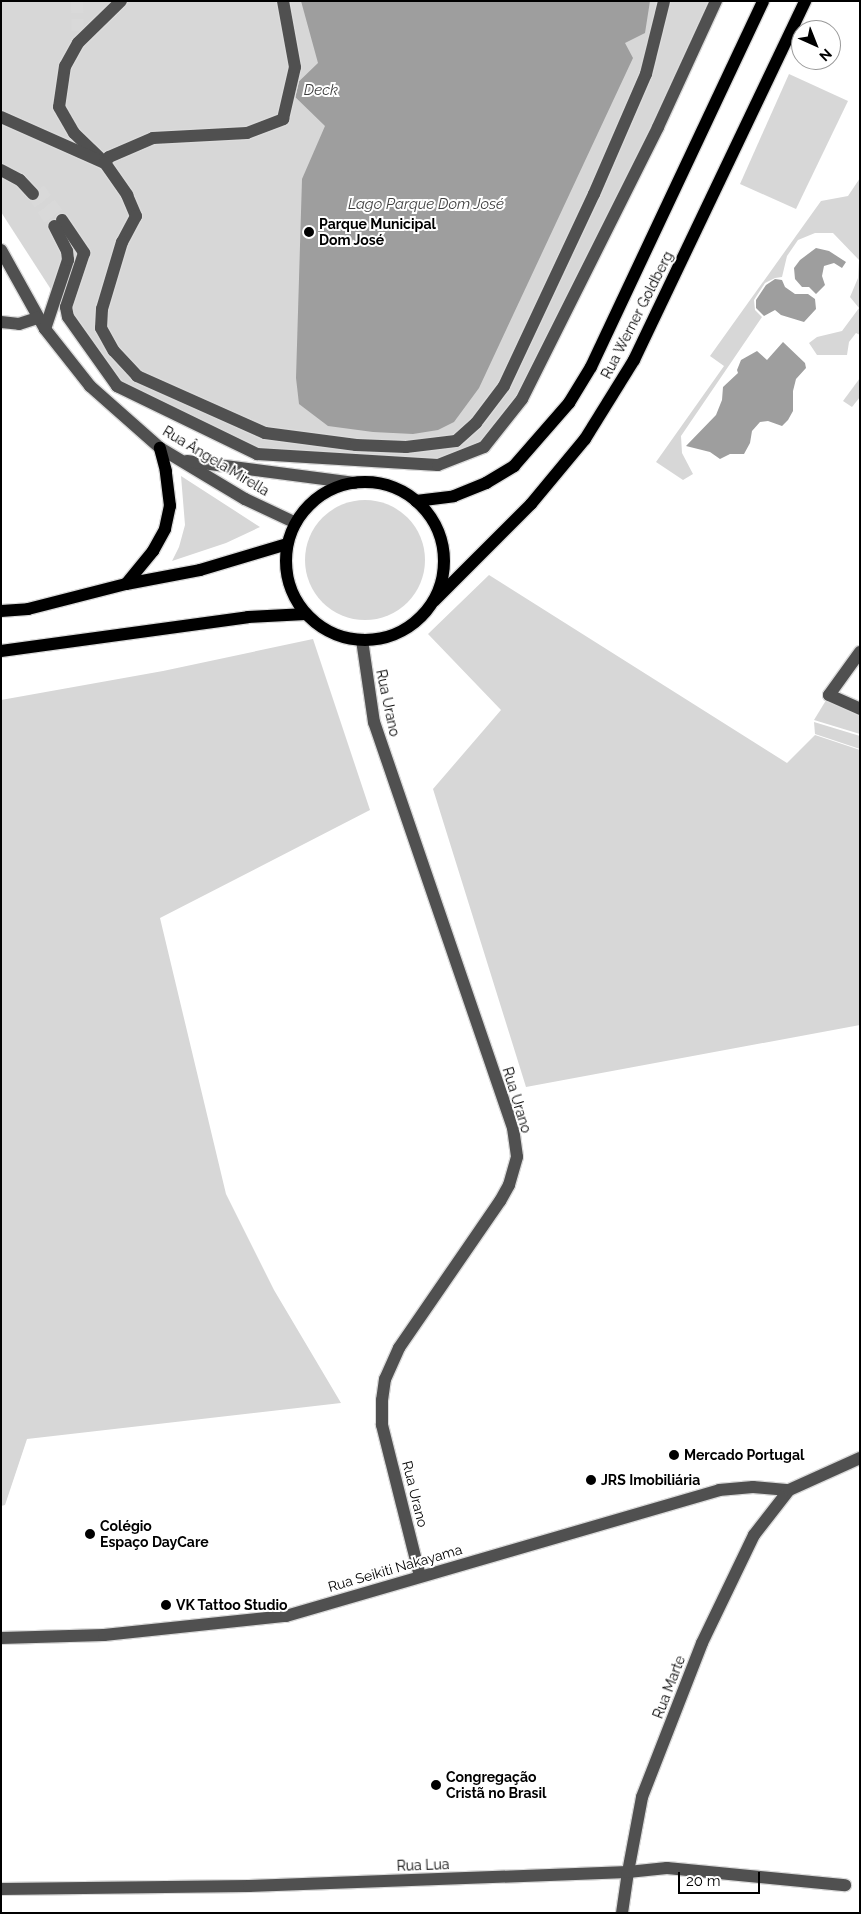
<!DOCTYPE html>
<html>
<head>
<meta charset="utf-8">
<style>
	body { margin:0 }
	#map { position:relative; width:861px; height:1914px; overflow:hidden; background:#fff; font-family:Raleway,sans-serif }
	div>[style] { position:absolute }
	.green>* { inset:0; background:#d7d7d7 }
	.round { border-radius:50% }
	.water>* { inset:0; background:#9e9e9e }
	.minor-tunnel>* { height:12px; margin-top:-6px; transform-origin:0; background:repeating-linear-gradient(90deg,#d9d9d9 0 12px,transparent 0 18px) }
	.roads { filter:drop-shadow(1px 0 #dbdbdb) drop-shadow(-1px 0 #dbdbdb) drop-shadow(0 1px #dbdbdb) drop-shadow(0 -1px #dbdbdb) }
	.minor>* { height:12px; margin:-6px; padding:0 6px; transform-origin:6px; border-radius:6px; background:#505050 }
	.major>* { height:12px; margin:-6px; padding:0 6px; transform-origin:6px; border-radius:6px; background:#000 }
	.major>.ring { margin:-6px; padding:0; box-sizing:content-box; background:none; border:12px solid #000; border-radius:50% }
	.dots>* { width:14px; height:14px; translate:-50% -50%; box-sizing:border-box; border:2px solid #fff; border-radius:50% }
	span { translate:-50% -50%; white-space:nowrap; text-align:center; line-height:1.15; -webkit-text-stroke:4px #fff; paint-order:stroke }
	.poi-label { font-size:14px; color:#000; font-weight:700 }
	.left { translate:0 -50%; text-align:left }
	.street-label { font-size:14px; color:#000 }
	.water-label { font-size:15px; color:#3f3f3f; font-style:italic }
	.frame { position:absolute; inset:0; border:2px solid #000; pointer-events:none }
	.north { position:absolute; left:791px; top:20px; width:50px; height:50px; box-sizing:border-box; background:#fff; border:1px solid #999; border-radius:50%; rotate:136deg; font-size:14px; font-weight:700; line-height:20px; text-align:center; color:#000 }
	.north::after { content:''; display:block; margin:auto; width:18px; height:22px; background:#000; clip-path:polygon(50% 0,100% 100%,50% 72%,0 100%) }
	.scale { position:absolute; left:678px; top:1872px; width:82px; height:22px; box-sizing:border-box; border:2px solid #000; border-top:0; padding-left:6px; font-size:15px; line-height:18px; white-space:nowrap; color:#000; -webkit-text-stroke:4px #fff; paint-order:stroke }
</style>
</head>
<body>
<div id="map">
	<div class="green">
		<div style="clip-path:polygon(1px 1px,714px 1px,521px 397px,483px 446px,438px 463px,257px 453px,117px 385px,61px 305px,1px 212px)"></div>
		<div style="clip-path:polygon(789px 74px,848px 101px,796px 209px,740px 184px)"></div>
		<div style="clip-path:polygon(860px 178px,860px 335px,856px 333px,849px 342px,847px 355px,817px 355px,809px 343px,817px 337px,842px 331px,859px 308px,850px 297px,858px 278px,859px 260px,833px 233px,815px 233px,798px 240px,787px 256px,782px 277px,775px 278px,765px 283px,754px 300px,755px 310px,762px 317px,681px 436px,682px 453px,693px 474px,683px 480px,656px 462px,724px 366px,710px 356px,821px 201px,848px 196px)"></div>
		<div style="clip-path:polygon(860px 378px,860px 397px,852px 407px,843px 401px)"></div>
		<div style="clip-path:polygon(181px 476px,260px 527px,226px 543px,172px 561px,179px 547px,185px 525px)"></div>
		<div class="round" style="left:305px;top:500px;width:120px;height:120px"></div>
		<div style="clip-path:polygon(489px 575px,787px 763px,815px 735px,860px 750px,860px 1025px,526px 1087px,433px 789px,501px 710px,428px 634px)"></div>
		<div style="clip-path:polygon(313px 639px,370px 810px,160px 918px,226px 1194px,274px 1290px,341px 1403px,27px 1439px,5px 1505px,1px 1506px,1px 700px,163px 671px)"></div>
		<div style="clip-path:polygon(828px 697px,860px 711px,860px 734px,814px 720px)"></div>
		<div style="clip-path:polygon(814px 722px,860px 736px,860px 749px,815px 734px)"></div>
	</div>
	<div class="water">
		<div style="clip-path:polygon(301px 1px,650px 1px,645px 33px,625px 43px,633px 58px,479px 388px,454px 422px,438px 430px,413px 434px,373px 432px,328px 426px,299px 404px,296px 378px,302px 179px,325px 126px,289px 91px,318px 63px)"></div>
		<div style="clip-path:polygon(816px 248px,829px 251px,846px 262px,842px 268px,834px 263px,824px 266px,822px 276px,825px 285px,816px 294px,809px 287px,802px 287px,795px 279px,794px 268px,800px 260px)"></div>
		<div style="clip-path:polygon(775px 279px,782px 280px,785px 287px,795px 294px,808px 294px,815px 299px,816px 309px,804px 322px,781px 315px,775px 310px,764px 316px,756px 308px,756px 300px,766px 285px)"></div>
		<div style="clip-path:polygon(783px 342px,805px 363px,806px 368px,796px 379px,793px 391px,793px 411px,788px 420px,782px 426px,768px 421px,760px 422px,752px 431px,750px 443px,744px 454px,730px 454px,720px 459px,710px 452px,686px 446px,716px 415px,722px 400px,723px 387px,738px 373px,737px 370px,741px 360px,757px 351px,767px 360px)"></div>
	</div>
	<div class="minor-tunnel">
		<div style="left:77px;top:1px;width:42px;rotate:88.6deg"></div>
		<div style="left:39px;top:189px;width:39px;rotate:53deg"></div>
		<div style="left:33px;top:194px;width:38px;rotate:57deg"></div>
	</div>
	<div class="roads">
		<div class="minor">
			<div style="left:121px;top:1px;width:60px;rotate:135.7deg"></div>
			<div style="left:78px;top:43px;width:26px;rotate:119deg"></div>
			<div style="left:65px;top:66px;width:41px;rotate:98.3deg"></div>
			<div style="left:59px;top:107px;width:30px;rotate:60deg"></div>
			<div style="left:74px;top:133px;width:43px;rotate:44.1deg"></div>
			<div style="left:105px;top:163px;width:7px;rotate:-56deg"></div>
			<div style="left:109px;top:157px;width:48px;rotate:-23.4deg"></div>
			<div style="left:153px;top:138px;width:94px;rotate:-3deg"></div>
			<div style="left:247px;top:133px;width:39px;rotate:-21deg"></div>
			<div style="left:283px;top:119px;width:53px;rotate:-77deg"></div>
			<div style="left:295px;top:67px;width:67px;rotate:-100.3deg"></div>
			<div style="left:1px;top:117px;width:114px;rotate:23.9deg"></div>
			<div style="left:105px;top:163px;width:39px;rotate:55deg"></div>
			<div style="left:127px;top:195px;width:23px;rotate:67deg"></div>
			<div style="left:136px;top:216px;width:30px;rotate:118deg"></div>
			<div style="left:122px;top:242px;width:70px;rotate:106.6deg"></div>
			<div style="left:102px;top:309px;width:19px;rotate:93deg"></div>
			<div style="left:101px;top:328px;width:26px;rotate:61deg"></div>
			<div style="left:114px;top:351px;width:34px;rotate:47deg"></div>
			<div style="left:137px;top:376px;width:140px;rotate:24deg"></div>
			<div style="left:265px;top:433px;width:92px;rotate:7.5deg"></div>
			<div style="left:356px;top:445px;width:50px;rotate:2.3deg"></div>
			<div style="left:406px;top:447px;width:50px;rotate:-6.8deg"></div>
			<div style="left:456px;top:441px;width:27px;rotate:-42deg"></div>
			<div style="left:476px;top:423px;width:46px;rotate:-52.9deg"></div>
			<div style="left:504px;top:386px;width:212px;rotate:-64.9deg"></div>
			<div style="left:594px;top:194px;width:131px;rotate:-66.6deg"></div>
			<div style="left:646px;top:74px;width:75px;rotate:-76.1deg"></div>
			<div style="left:1px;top:170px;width:21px;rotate:28deg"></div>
			<div style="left:20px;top:180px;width:19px;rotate:47deg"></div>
			<div style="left:62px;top:220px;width:40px;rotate:56deg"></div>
			<div style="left:84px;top:253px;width:57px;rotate:108.4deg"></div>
			<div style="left:66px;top:307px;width:10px;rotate:79deg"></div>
			<div style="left:68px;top:317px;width:85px;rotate:54.6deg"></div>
			<div style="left:117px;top:386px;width:156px;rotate:25.9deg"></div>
			<div style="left:257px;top:454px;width:181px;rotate:3.5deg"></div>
			<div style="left:438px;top:465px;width:49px;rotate:-21.4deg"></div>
			<div style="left:484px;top:447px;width:61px;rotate:-51.6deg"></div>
			<div style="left:522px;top:399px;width:304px;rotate:-63.4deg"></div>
			<div style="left:658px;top:127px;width:139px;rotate:-65.3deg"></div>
			<div style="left:1px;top:250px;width:90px;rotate:60.9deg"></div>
			<div style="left:45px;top:329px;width:73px;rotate:51.7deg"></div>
			<div style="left:90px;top:386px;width:94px;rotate:41.5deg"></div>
			<div style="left:160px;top:448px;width:99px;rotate:31deg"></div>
			<div style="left:245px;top:499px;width:56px;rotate:25.2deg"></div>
			<div style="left:1px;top:322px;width:18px;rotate:6deg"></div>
			<div style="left:19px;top:324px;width:20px;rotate:-18deg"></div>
			<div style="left:45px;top:329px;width:73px;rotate:-71.6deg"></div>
			<div style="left:68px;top:260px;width:9px;rotate:-96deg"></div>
			<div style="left:67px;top:251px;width:28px;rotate:-117deg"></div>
			<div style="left:187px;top:461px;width:169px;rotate:7.5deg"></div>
			<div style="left:362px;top:640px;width:83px;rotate:81.7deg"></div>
			<div style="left:374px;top:722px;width:429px;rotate:71.1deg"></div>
			<div style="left:513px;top:1128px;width:29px;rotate:82deg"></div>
			<div style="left:517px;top:1157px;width:29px;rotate:106deg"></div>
			<div style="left:509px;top:1185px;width:18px;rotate:119deg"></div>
			<div style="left:500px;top:1201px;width:178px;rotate:124.5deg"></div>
			<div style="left:399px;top:1348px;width:34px;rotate:114deg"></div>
			<div style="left:385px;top:1379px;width:21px;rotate:98deg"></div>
			<div style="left:382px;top:1400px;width:25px;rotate:90deg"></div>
			<div style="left:382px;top:1425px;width:156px;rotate:75.9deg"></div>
			<div style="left:860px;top:652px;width:53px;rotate:125.8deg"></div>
			<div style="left:829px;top:695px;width:34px;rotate:24deg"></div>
			<div style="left:1px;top:1638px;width:103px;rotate:-1.7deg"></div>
			<div style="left:104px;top:1635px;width:183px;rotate:-6deg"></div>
			<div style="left:286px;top:1616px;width:451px;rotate:-16.2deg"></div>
			<div style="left:719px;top:1490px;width:34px;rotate:-5deg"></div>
			<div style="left:753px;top:1487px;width:36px;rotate:5deg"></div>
			<div style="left:1px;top:1889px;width:248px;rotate:-0.7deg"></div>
			<div style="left:249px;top:1886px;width:379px;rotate:-2.1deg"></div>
			<div style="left:628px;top:1872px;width:39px;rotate:-6deg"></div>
			<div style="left:667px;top:1868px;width:179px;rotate:5.5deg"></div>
			<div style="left:622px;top:1913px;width:41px;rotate:-81.7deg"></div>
			<div style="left:628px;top:1872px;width:76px;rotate:-79.4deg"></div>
			<div style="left:642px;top:1797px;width:165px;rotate:-68.7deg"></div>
			<div style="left:702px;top:1643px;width:120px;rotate:-64.3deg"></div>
			<div style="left:754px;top:1535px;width:57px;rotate:-52.1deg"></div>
			<div style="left:789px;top:1490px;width:78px;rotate:-24.3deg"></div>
		</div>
		<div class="major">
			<div class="ring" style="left:286px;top:482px;width:146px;height:146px"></div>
			<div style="left:416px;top:501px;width:38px;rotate:-7deg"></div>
			<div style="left:454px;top:496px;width:35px;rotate:-22deg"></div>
			<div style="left:486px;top:483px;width:33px;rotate:-31deg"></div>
			<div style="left:514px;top:466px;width:84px;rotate:-48.9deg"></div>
			<div style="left:569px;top:403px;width:42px;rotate:-58.6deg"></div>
			<div style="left:591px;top:367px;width:404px;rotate:-64.8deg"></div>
			<div style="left:126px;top:584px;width:43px;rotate:-50.7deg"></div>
			<div style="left:153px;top:551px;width:25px;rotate:-61deg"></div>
			<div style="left:165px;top:529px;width:24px;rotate:-78deg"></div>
			<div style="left:170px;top:506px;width:35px;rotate:-97deg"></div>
			<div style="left:166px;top:471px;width:24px;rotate:-105deg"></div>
			<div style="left:434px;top:601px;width:137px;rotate:-45deg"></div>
			<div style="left:531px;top:504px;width:85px;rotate:-50.3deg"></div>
			<div style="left:585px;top:439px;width:93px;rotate:-58.2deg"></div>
			<div style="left:634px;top:360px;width:398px;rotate:-64.5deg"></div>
			<div style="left:1px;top:611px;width:27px;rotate:-4deg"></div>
			<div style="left:28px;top:609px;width:101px;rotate:-14.3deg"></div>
			<div style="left:126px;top:584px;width:75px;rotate:-10.7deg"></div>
			<div style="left:200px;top:570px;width:91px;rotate:-16.6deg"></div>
			<div style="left:1px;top:651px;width:249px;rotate:-7.8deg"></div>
			<div style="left:248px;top:617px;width:58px;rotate:-3deg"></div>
		</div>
	</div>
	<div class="dots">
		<div style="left:309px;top:232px;background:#000"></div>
		<div style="left:674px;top:1455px;background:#000"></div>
		<div style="left:591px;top:1480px;background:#000"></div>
		<div style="left:90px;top:1534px;background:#000"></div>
		<div style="left:166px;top:1605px;background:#000"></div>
		<div style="left:436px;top:1785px;background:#000"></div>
	</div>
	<div class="poi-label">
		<span class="left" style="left:319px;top:232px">Parque Municipal<br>Dom José</span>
		<span class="left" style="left:684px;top:1455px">Mercado Portugal</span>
		<span class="left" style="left:601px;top:1480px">JRS Imobiliária</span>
		<span class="left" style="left:100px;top:1534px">Colégio<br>Espaço DayCare</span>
		<span class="left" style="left:176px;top:1605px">VK Tattoo Studio</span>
		<span class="left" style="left:446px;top:1785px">Congregação<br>Cristã no Brasil</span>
	</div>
	<div class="street-label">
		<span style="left:637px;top:315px;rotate:-63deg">Rua Werner Goldberg</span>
		<span style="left:216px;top:461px;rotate:31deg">Rua Ângela Mirella</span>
		<span style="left:388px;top:703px;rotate:78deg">Rua Urano</span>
		<span style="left:517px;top:1100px;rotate:73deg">Rua Urano</span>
		<span style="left:415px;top:1494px;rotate:76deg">Rua Urano</span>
		<span style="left:395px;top:1568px;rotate:-16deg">Rua Seikiti Nakayama</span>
		<span style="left:669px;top:1687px;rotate:-69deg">Rua Marte</span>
		<span style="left:423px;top:1865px;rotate:-2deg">Rua Lua</span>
	</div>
	<div class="water-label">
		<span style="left:321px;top:91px">Deck</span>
		<span style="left:426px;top:205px">Lago Parque Dom José</span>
	</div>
	<div class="frame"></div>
	<div class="north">N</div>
	<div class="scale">20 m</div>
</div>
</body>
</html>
